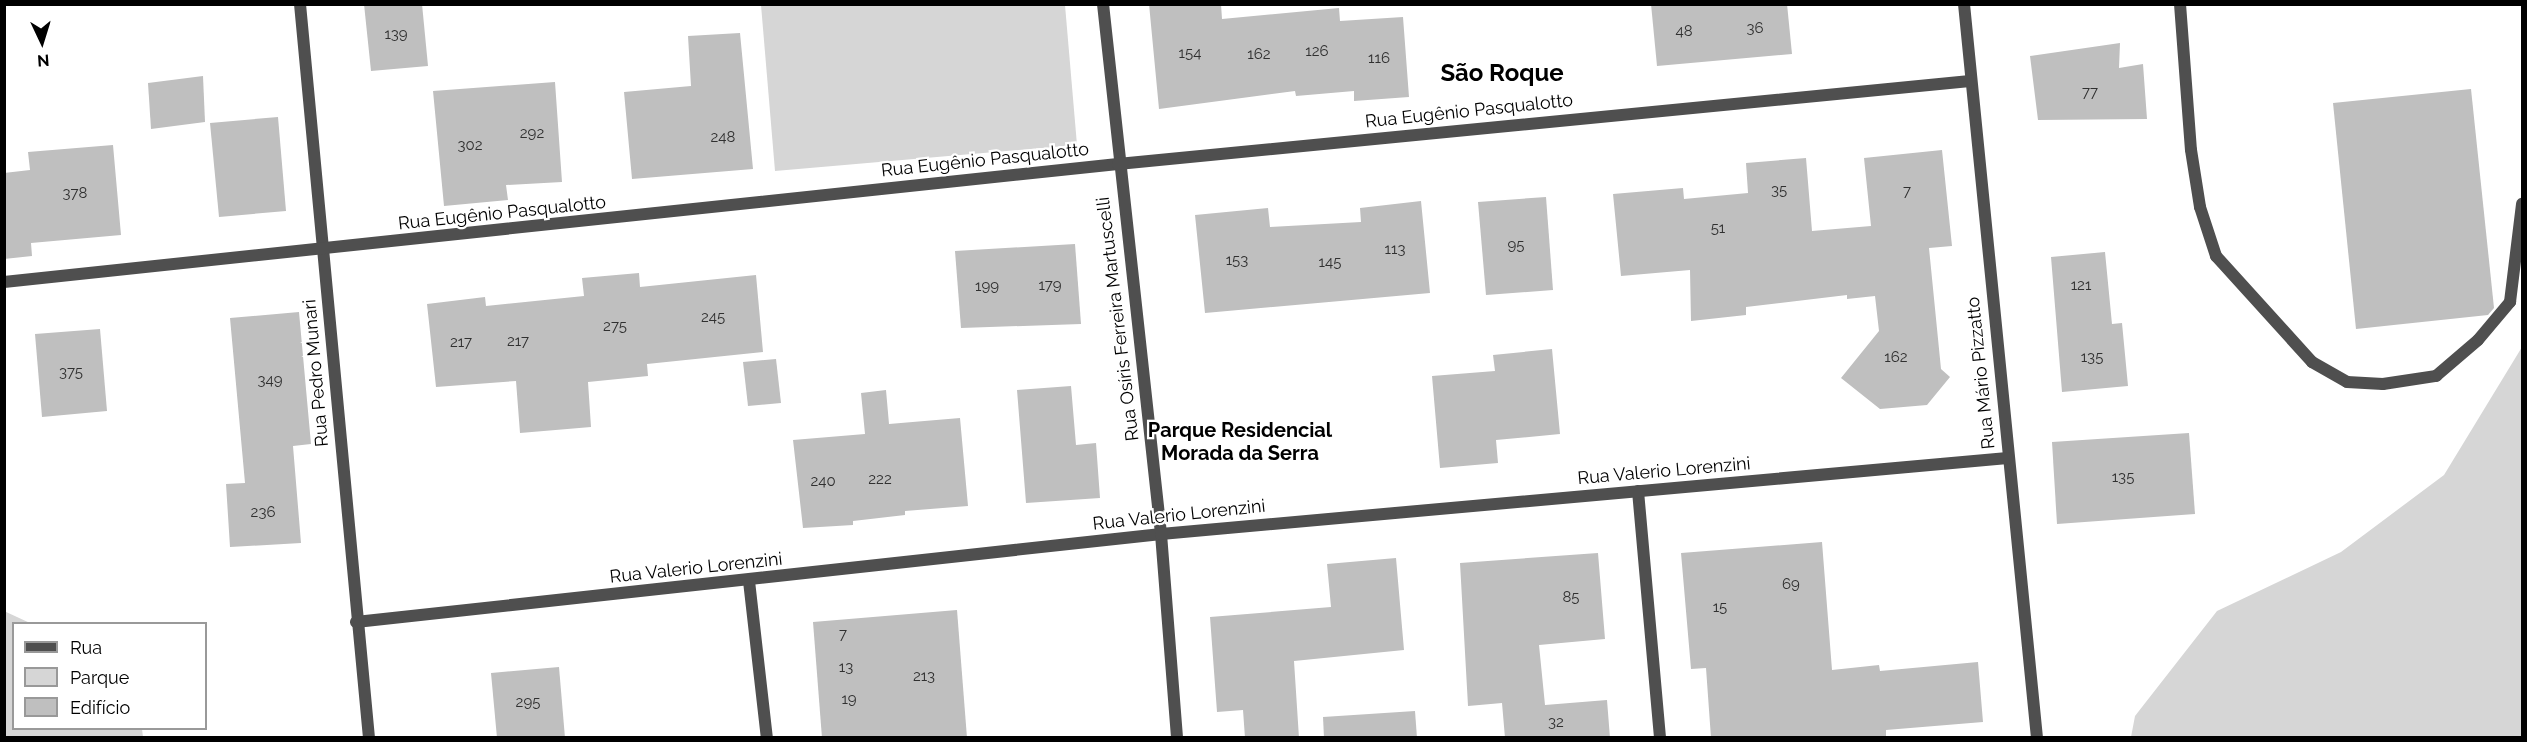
<!DOCTYPE html>
<html>
<head>
<meta charset="utf-8">
<style>
	body { margin:0 }
	#map { position:relative; width:2527px; height:742px; overflow:hidden; background:#fff; font-family:Raleway,sans-serif }
	div>[style] { position:absolute }
	.green>* { inset:0; background:#d6d6d6 }
	.building>* { inset:0; background:#bfbfbf }
	.lane>* { height:12px; margin:-6px; padding:0 6px; transform-origin:6px; border-radius:6px; background:#4f4f4f }
	.street>* { height:12px; margin:-6px; padding:0 6px; transform-origin:6px; border-radius:6px; background:#4f4f4f }
	span { translate:-50% -50%; white-space:nowrap; text-align:center; line-height:1.15; -webkit-text-stroke:4.5px #fff; paint-order:stroke }
	.number-label { font-size:15px; color:#303030 }
	.number-label span { -webkit-text-stroke-width:0 }
	.street-label { font-size:18px; color:#000 }
	.neighbourhood-label { font-size:20px; color:#000; font-weight:700 }
	.district-label { font-size:24px; color:#000; font-weight:700 }
	.frame { position:absolute; inset:0; border:6px solid #000; pointer-events:none }
	.legend { position:absolute; left:12px; top:622px; width:195px; height:108px; box-sizing:border-box; background:#fff; border:2px solid #999; margin:0; padding:8px 10px; list-style:none; font-size:18px; color:#000 }
	.legend li { display:flex; align-items:center; gap:12px; height:30px }
	.legend b { width:30px; border:2px solid #999 }
	.north { position:absolute; left:12px; top:12px; width:60px; height:60px; -webkit-text-stroke:4px #fff; paint-order:stroke; rotate:176deg; font-size:16px; font-weight:700; line-height:24px; text-align:center; color:#000 }
	.north::after { content:''; display:block; margin:auto; width:21px; height:27px; background:#000; clip-path:polygon(50% 0,100% 100%,50% 72%,0 100%) }
</style>
</head>
<body>
<div id="map">
	<div class="green">
		<div style="clip-path:polygon(761px 5px,1065px 5px,1077px 145px,775px 171px)"></div>
		<div style="clip-path:polygon(2522px 347px,2522px 737px,2131px 737px,2135px 716px,2217px 611px,2341px 552px,2444px 475px)"></div>
		<div style="clip-path:polygon(4px 611px,30px 623px,14px 624px,14px 728px,142px 729px,143px 737px,5px 737px)"></div>
	</div>
	<div class="building">
		<div style="clip-path:polygon(364px 4px,422px 4px,428px 66px,371px 71px)"></div>
		<div style="clip-path:polygon(1149px 4px,1221px 4px,1222px 19px,1339px 8px,1340px 21px,1403px 17px,1409px 97px,1354px 101px,1354px 91px,1296px 96px,1295px 91px,1159px 109px)"></div>
		<div style="clip-path:polygon(1651px 4px,1787px 4px,1792px 54px,1657px 66px)"></div>
		<div style="clip-path:polygon(740px 33px,753px 169px,632px 179px,624px 92px,691px 86px,688px 36px)"></div>
		<div style="clip-path:polygon(2120px 43px,2119px 68px,2143px 64px,2147px 119px,2038px 120px,2030px 56px)"></div>
		<div style="clip-path:polygon(203px 76px,205px 122px,151px 129px,148px 83px)"></div>
		<div style="clip-path:polygon(555px 82px,562px 182px,506px 185px,508px 200px,444px 206px,433px 91px)"></div>
		<div style="clip-path:polygon(2471px 89px,2494px 308px,2488px 315px,2356px 329px,2333px 103px)"></div>
		<div style="clip-path:polygon(278px 117px,286px 211px,219px 217px,210px 123px)"></div>
		<div style="clip-path:polygon(113px 145px,121px 235px,31px 243px,32px 256px,4px 259px,4px 173px,30px 170px,28px 152px)"></div>
		<div style="clip-path:polygon(1942px 150px,1952px 246px,1929px 248px,1941px 369px,1950px 377px,1927px 405px,1880px 409px,1841px 378px,1879px 331px,1875px 296px,1847px 299px,1847px 295px,1746px 307px,1746px 315px,1691px 321px,1690px 270px,1621px 276px,1613px 194px,1683px 188px,1684px 199px,1748px 193px,1746px 163px,1806px 158px,1812px 231px,1871px 226px,1864px 158px)"></div>
		<div style="clip-path:polygon(1546px 197px,1553px 290px,1486px 295px,1478px 202px)"></div>
		<div style="clip-path:polygon(1421px 201px,1430px 293px,1205px 313px,1195px 215px,1268px 208px,1270px 227px,1361px 222px,1360px 208px)"></div>
		<div style="clip-path:polygon(1075px 244px,1081px 324px,961px 328px,955px 251px)"></div>
		<div style="clip-path:polygon(2105px 252px,2112px 324px,2122px 323px,2128px 386px,2062px 392px,2051px 257px)"></div>
		<div style="clip-path:polygon(639px 273px,640px 287px,756px 275px,763px 352px,647px 364px,648px 376px,588px 382px,591px 427px,520px 433px,516px 381px,436px 387px,427px 304px,485px 297px,486px 306px,584px 296px,582px 278px)"></div>
		<div style="clip-path:polygon(299px 312px,311px 444px,293px 446px,301px 543px,230px 547px,226px 484px,245px 483px,230px 318px)"></div>
		<div style="clip-path:polygon(100px 329px,107px 411px,42px 417px,35px 334px)"></div>
		<div style="clip-path:polygon(1552px 349px,1560px 434px,1496px 440px,1498px 463px,1440px 468px,1432px 376px,1495px 371px,1493px 355px)"></div>
		<div style="clip-path:polygon(776px 359px,781px 403px,748px 406px,743px 362px)"></div>
		<div style="clip-path:polygon(1071px 386px,1076px 445px,1096px 443px,1100px 498px,1026px 503px,1017px 390px)"></div>
		<div style="clip-path:polygon(886px 390px,889px 424px,960px 418px,968px 506px,905px 511px,905px 515px,853px 521px,853px 525px,803px 528px,793px 440px,865px 434px,861px 393px)"></div>
		<div style="clip-path:polygon(2189px 433px,2195px 514px,2057px 524px,2052px 442px)"></div>
		<div style="clip-path:polygon(1822px 542px,1832px 670px,1879px 665px,1880px 671px,1978px 662px,1983px 722px,1886px 730px,1886px 736px,1871px 738px,1711px 738px,1706px 668px,1691px 669px,1681px 553px)"></div>
		<div style="clip-path:polygon(1598px 553px,1605px 639px,1539px 645px,1545px 705px,1607px 700px,1610px 738px,1505px 738px,1502px 703px,1468px 706px,1460px 563px)"></div>
		<div style="clip-path:polygon(1396px 558px,1404px 650px,1294px 661px,1299px 738px,1245px 738px,1243px 710px,1217px 712px,1210px 617px,1331px 607px,1327px 564px)"></div>
		<div style="clip-path:polygon(957px 610px,967px 738px,822px 738px,813px 622px)"></div>
		<div style="clip-path:polygon(559px 667px,565px 738px,497px 738px,491px 673px)"></div>
		<div style="clip-path:polygon(1415px 711px,1417px 738px,1324px 738px,1323px 717px)"></div>
	</div>
	<div class="lane">
		<div style="left:2180px;top:4px;width:146px;rotate:85.7deg"></div>
		<div style="left:2191px;top:150px;width:58px;rotate:81deg"></div>
		<div style="left:2200px;top:207px;width:52px;rotate:71.9deg"></div>
		<div style="left:2216px;top:256px;width:143px;rotate:47.8deg"></div>
		<div style="left:2312px;top:362px;width:40px;rotate:29.7deg"></div>
		<div style="left:2347px;top:382px;width:36px;rotate:3deg"></div>
		<div style="left:2383px;top:384px;width:54px;rotate:-8.6deg"></div>
		<div style="left:2436px;top:376px;width:55px;rotate:-40.6deg"></div>
		<div style="left:2478px;top:340px;width:50px;rotate:-49.9deg"></div>
		<div style="left:2510px;top:302px;width:99px;rotate:-83deg"></div>
	</div>
	<div class="street">
		<div style="left:300px;top:4px;width:737px;rotate:84.63deg"></div>
		<div style="left:1103px;top:4px;width:533px;rotate:83.75deg"></div>
		<div style="left:1161px;top:534px;width:205px;rotate:85.5deg"></div>
		<div style="left:1964px;top:4px;width:738px;rotate:84.32deg"></div>
		<div style="left:4px;top:282px;width:1120px;rotate:-6.05deg"></div>
		<div style="left:1118px;top:164px;width:856px;rotate:-5.56deg"></div>
		<div style="left:1638px;top:491px;width:248px;rotate:84.9deg"></div>
		<div style="left:749px;top:581px;width:158px;rotate:83.5deg"></div>
		<div style="left:356px;top:622px;width:810px;rotate:-6.24deg"></div>
		<div style="left:1161px;top:534px;width:850px;rotate:-5.13deg"></div>
	</div>
	<div class="number-label">
		<span style="left:1755px;top:29px">36</span>
		<span style="left:1684px;top:32px">48</span>
		<span style="left:396px;top:35px">139</span>
		<span style="left:1317px;top:52px">126</span>
		<span style="left:1190px;top:54px">154</span>
		<span style="left:1259px;top:55px">162</span>
		<span style="left:1379px;top:59px">116</span>
		<span style="left:2090px;top:93px">77</span>
		<span style="left:532px;top:134px">292</span>
		<span style="left:723px;top:138px">248</span>
		<span style="left:470px;top:146px">302</span>
		<span style="left:1779px;top:191px">35</span>
		<span style="left:1907px;top:192px">7</span>
		<span style="left:75px;top:194px">378</span>
		<span style="left:1718px;top:229px">51</span>
		<span style="left:1516px;top:246px">95</span>
		<span style="left:1395px;top:250px">113</span>
		<span style="left:1237px;top:261px">153</span>
		<span style="left:1330px;top:263px">145</span>
		<span style="left:1050px;top:286px">179</span>
		<span style="left:2081px;top:286px">121</span>
		<span style="left:987px;top:287px">199</span>
		<span style="left:713px;top:318px">245</span>
		<span style="left:615px;top:327px">275</span>
		<span style="left:518px;top:342px">217</span>
		<span style="left:461px;top:343px">217</span>
		<span style="left:1896px;top:358px">162</span>
		<span style="left:2092px;top:358px">135</span>
		<span style="left:71px;top:373px">375</span>
		<span style="left:270px;top:381px">349</span>
		<span style="left:2123px;top:478px">135</span>
		<span style="left:880px;top:480px">222</span>
		<span style="left:823px;top:482px">240</span>
		<span style="left:263px;top:513px">236</span>
		<span style="left:1791px;top:585px">69</span>
		<span style="left:1571px;top:598px">85</span>
		<span style="left:1720px;top:608px">15</span>
		<span style="left:843px;top:635px">7</span>
		<span style="left:846px;top:668px">13</span>
		<span style="left:924px;top:677px">213</span>
		<span style="left:849px;top:700px">19</span>
		<span style="left:528px;top:703px">295</span>
		<span style="left:1556px;top:723px">32</span>
	</div>
	<div class="street-label">
		<span style="left:1469px;top:111px;rotate:-6deg">Rua Eugênio Pasqualotto</span>
		<span style="left:985px;top:160px;rotate:-6deg">Rua Eugênio Pasqualotto</span>
		<span style="left:502px;top:213px;rotate:-6deg">Rua Eugênio Pasqualotto</span>
		<span style="left:1118px;top:319px;rotate:-97deg">Rua Osíris Ferreira Martuscelli</span>
		<span style="left:316px;top:373px;rotate:-95deg">Rua Pedro Munari</span>
		<span style="left:1981px;top:373px;rotate:-96deg">Rua Mário Pizzatto</span>
		<span style="left:1664px;top:471px;rotate:-5deg">Rua Valerio Lorenzini</span>
		<span style="left:1179px;top:515px;rotate:-6deg">Rua Valerio Lorenzini</span>
		<span style="left:696px;top:568px;rotate:-6deg">Rua Valerio Lorenzini</span>
	</div>
	<div class="neighbourhood-label">
		<span style="left:1240px;top:442px">Parque Residencial<br>Morada da Serra</span>
	</div>
	<div class="district-label">
		<span style="left:1502px;top:73px">São Roque</span>
	</div>
	<div class="frame"></div>
	<ul class="legend">
	<li><b style="height:8px;background:#4f4f4f"></b>Rua</li>
	<li><b style="height:16px;background:#d6d6d6"></b>Parque</li>
	<li><b style="height:16px;background:#bfbfbf"></b>Edifício</li>
	</ul>
	<div class="north">N</div>
</div>
</body>
</html>
